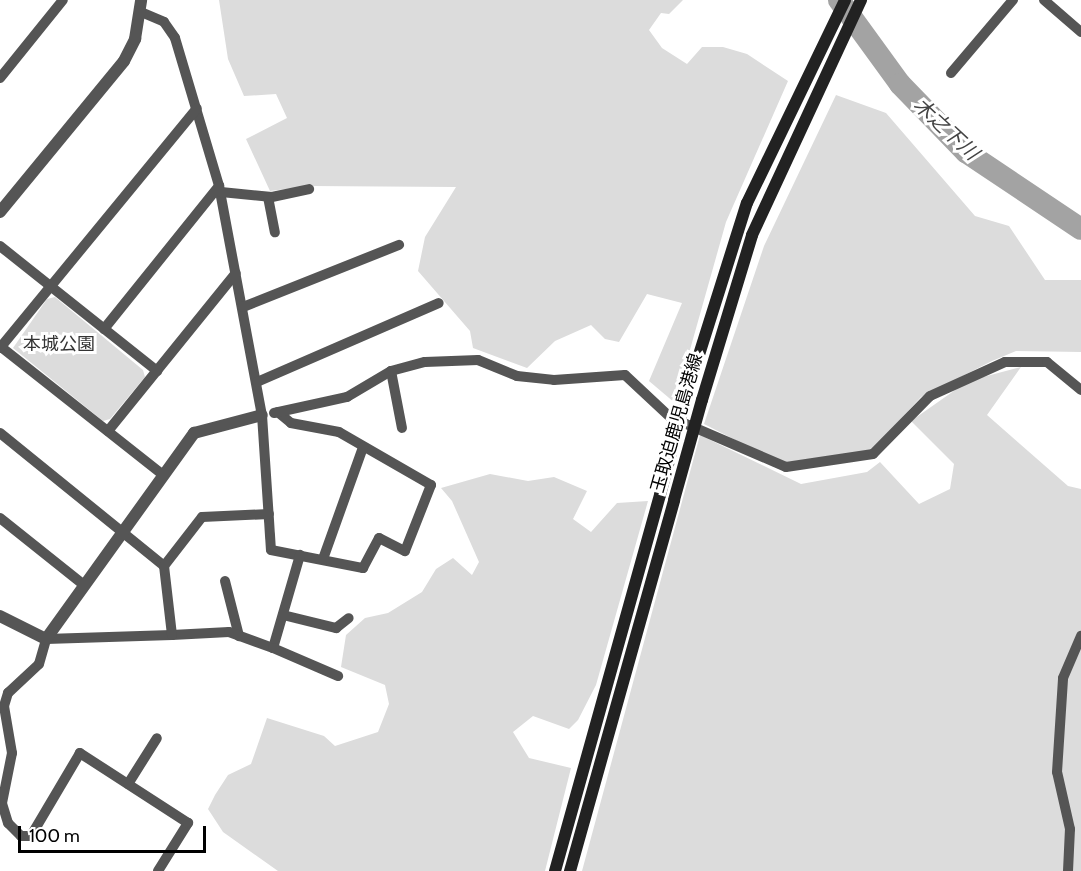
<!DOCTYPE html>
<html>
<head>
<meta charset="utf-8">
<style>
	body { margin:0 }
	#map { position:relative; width:1081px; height:871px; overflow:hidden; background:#fff; font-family:Cabin,"Noto Sans JP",sans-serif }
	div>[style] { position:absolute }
	.green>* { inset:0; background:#dcdcdc }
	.river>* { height:22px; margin:-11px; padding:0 11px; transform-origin:11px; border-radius:11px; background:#a3a3a3 }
	.minor>* { height:10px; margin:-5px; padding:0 5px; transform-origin:5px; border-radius:5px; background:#555 }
	.tertiary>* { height:12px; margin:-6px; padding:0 6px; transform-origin:6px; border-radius:6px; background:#555 }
	.secondary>* { height:12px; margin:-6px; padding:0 6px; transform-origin:6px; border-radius:6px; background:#222 }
	.secondary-bridge>* { height:12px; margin:-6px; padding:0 6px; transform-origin:6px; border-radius:6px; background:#222 }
	span { translate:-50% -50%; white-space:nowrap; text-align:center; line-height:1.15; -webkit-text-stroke:6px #fff; paint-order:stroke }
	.park-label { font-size:18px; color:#333 }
	.street-label { font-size:18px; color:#000 }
	.water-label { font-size:20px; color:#444; font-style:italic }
	.scale { position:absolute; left:18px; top:826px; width:188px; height:27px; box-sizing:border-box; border:3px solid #000; border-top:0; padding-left:8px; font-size:18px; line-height:21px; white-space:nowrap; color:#000; -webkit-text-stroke:4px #fff; paint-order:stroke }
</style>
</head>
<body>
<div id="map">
	<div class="green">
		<div style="clip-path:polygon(219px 0,683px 0,669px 14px,661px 13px,649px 30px,662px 48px,687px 64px,702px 47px,723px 47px,747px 54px,788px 81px,726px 222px,675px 403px,649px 381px,682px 303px,647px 294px,619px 342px,605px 339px,591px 325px,555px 341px,527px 368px,473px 348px,470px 331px,418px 271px,425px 237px,456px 187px,310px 186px,270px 191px,246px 139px,287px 118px,276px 94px,244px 96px,228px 59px)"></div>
		<div style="clip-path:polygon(836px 95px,886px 113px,975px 216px,1009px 226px,1045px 280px,1081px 280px,1081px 352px,1016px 351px,992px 361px,921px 397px,872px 450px,781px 463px,704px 424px,764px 246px)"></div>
		<div style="clip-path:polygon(55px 297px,143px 370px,145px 377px,110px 419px,103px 421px,13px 348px,47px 299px)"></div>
		<div style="clip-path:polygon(1021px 367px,987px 415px,1068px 486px,1081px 489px,1081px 871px,582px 871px,700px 435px,801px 484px,867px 472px,880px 462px,919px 504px,950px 489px,954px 464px,911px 421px,968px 381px)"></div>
		<div style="clip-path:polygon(490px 474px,528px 481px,554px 477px,587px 491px,573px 519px,591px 532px,617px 503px,648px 501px,596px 685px,578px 720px,569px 729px,533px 716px,513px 732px,529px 758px,571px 768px,545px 871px,278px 871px,223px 832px,208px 809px,215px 795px,228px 775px,251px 764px,267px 718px,324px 736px,335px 746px,378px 732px,389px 704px,385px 685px,341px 667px,346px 635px,365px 618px,388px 613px,422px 592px,436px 569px,453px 558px,472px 575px,479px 562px,452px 501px,441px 488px)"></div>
	</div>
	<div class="river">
		<div style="left:839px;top:0;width:104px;rotate:54deg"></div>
		<div style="left:900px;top:84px;width:95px;rotate:45.9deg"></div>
		<div style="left:966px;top:152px;width:138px;rotate:33.8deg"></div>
	</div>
	<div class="minor">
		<div style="left:1044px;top:0;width:49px;rotate:40.9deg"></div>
		<div style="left:141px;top:12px;width:25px;rotate:23deg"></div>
		<div style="left:164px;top:22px;width:19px;rotate:55deg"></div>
		<div style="left:175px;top:38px;width:154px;rotate:73.4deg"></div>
		<div style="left:219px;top:186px;width:233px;rotate:79.4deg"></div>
		<div style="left:262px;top:415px;width:135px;rotate:86.2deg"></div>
		<div style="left:271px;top:550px;width:94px;rotate:11.1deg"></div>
		<div style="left:363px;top:568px;width:34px;rotate:-62deg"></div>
		<div style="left:379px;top:538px;width:29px;rotate:27deg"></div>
		<div style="left:405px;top:551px;width:71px;rotate:-68.5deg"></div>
		<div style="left:431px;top:485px;width:106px;rotate:-150.1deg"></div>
		<div style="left:339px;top:432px;width:49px;rotate:-169.4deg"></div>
		<div style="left:291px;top:423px;width:17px;rotate:-140deg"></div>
		<div style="left:951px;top:73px;width:96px;rotate:-49.7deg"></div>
		<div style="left:0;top:78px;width:100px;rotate:-51.1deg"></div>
		<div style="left:221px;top:192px;width:51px;rotate:5.6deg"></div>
		<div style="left:272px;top:197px;width:38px;rotate:-12deg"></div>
		<div style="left:268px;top:197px;width:36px;rotate:79deg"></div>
		<div style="left:0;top:246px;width:201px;rotate:38.5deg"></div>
		<div style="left:243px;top:307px;width:168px;rotate:-21.7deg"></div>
		<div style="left:104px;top:329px;width:184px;rotate:-51.2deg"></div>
		<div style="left:1px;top:347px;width:206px;rotate:38.3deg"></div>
		<div style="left:0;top:348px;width:310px;rotate:-50.6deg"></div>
		<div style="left:391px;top:371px;width:58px;rotate:79.1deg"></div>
		<div style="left:257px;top:382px;width:198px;rotate:-23.5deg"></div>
		<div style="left:274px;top:413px;width:75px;rotate:-12.4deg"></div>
		<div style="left:347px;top:397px;width:51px;rotate:-30.6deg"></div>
		<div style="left:391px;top:371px;width:35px;rotate:-15deg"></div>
		<div style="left:425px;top:362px;width:53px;rotate:-2.2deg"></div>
		<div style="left:478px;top:360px;width:42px;rotate:22.3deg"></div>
		<div style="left:517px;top:376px;width:37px;rotate:6deg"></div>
		<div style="left:554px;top:380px;width:71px;rotate:-4deg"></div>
		<div style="left:625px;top:375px;width:62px;rotate:43deg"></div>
		<div style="left:670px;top:417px;width:126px;rotate:23.3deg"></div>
		<div style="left:786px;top:467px;width:88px;rotate:-8.5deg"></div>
		<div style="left:873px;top:454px;width:81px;rotate:-45.5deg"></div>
		<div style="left:930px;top:396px;width:82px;rotate:-24.4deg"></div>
		<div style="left:1005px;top:362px;width:42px"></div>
		<div style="left:1047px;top:362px;width:44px;rotate:39.5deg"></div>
		<div style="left:108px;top:431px;width:203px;rotate:-51deg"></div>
		<div style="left:0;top:433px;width:211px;rotate:39deg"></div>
		<div style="left:0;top:518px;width:107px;rotate:38.6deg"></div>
		<div style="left:323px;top:559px;width:119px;rotate:-70.3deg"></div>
		<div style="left:225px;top:581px;width:57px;rotate:75.7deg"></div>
		<div style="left:283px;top:615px;width:55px;rotate:13.8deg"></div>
		<div style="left:336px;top:628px;width:16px;rotate:-38deg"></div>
		<div style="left:172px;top:635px;width:57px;rotate:-3deg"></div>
		<div style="left:229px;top:632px;width:47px;rotate:20deg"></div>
		<div style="left:273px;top:648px;width:97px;rotate:-73.8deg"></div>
		<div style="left:273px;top:648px;width:71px;rotate:23.3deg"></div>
		<div style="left:128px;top:784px;width:54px;rotate:-57.8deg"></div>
		<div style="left:158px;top:871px;width:57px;rotate:-58deg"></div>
		<div style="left:188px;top:823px;width:129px;rotate:-147.1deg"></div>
		<div style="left:80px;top:753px;width:96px;rotate:120.6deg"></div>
		<div style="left:31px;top:836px;width:10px;rotate:180deg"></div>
		<div style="left:21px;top:836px;width:18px;rotate:-135deg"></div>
		<div style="left:8px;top:823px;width:21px;rotate:-107deg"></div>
		<div style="left:2px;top:803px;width:51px;rotate:-78.7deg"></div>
		<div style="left:12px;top:753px;width:48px;rotate:-99.7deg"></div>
		<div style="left:4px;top:706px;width:14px;rotate:-73deg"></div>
		<div style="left:8px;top:693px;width:42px;rotate:-43.1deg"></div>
		<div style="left:39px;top:664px;width:26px;rotate:-74deg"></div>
		<div style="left:46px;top:639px;width:126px;rotate:-1.8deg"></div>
		<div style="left:172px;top:635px;width:69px;rotate:-96.6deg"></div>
		<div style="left:164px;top:566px;width:62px;rotate:-52.2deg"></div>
		<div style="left:202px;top:517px;width:67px;rotate:-2.6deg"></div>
		<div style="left:1068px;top:871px;width:42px;rotate:-87.3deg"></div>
		<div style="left:1070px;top:829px;width:58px;rotate:-102.8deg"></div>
		<div style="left:1057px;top:772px;width:94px;rotate:-86.3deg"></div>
		<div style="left:1063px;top:678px;width:46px;rotate:-66.8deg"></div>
	</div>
	<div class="tertiary">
		<div style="left:0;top:212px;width:195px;rotate:-50.6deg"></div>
		<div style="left:124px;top:61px;width:25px;rotate:-63deg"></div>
		<div style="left:135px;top:39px;width:39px;rotate:-81deg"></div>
		<div style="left:0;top:616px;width:51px;rotate:26.6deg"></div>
		<div style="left:46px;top:639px;width:254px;rotate:-54.3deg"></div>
		<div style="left:194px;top:433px;width:70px;rotate:-14.8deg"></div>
	</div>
	<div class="secondary">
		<div style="left:686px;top:396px;width:202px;rotate:-72.5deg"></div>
		<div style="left:747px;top:203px;width:225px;rotate:-64.2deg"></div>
		<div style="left:702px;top:400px;width:172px;rotate:-73.1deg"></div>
		<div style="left:752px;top:235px;width:259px;rotate:-65.1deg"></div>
		<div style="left:555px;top:871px;width:390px;rotate:-74.4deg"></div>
		<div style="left:570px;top:871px;width:385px;rotate:-74.3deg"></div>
	</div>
	<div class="secondary-bridge">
		<div style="left:660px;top:495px;width:102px;rotate:-75.3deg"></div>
		<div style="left:674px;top:500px;width:104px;rotate:-74.4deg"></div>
	</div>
	<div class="park-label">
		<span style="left:59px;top:344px">本城公園</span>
	</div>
	<div class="street-label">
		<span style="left:677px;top:423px;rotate:-74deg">玉取迫鹿児島港線</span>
	</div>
	<div class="water-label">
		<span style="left:946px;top:129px;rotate:43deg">木之下川</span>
	</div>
	<div class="scale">100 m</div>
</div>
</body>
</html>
